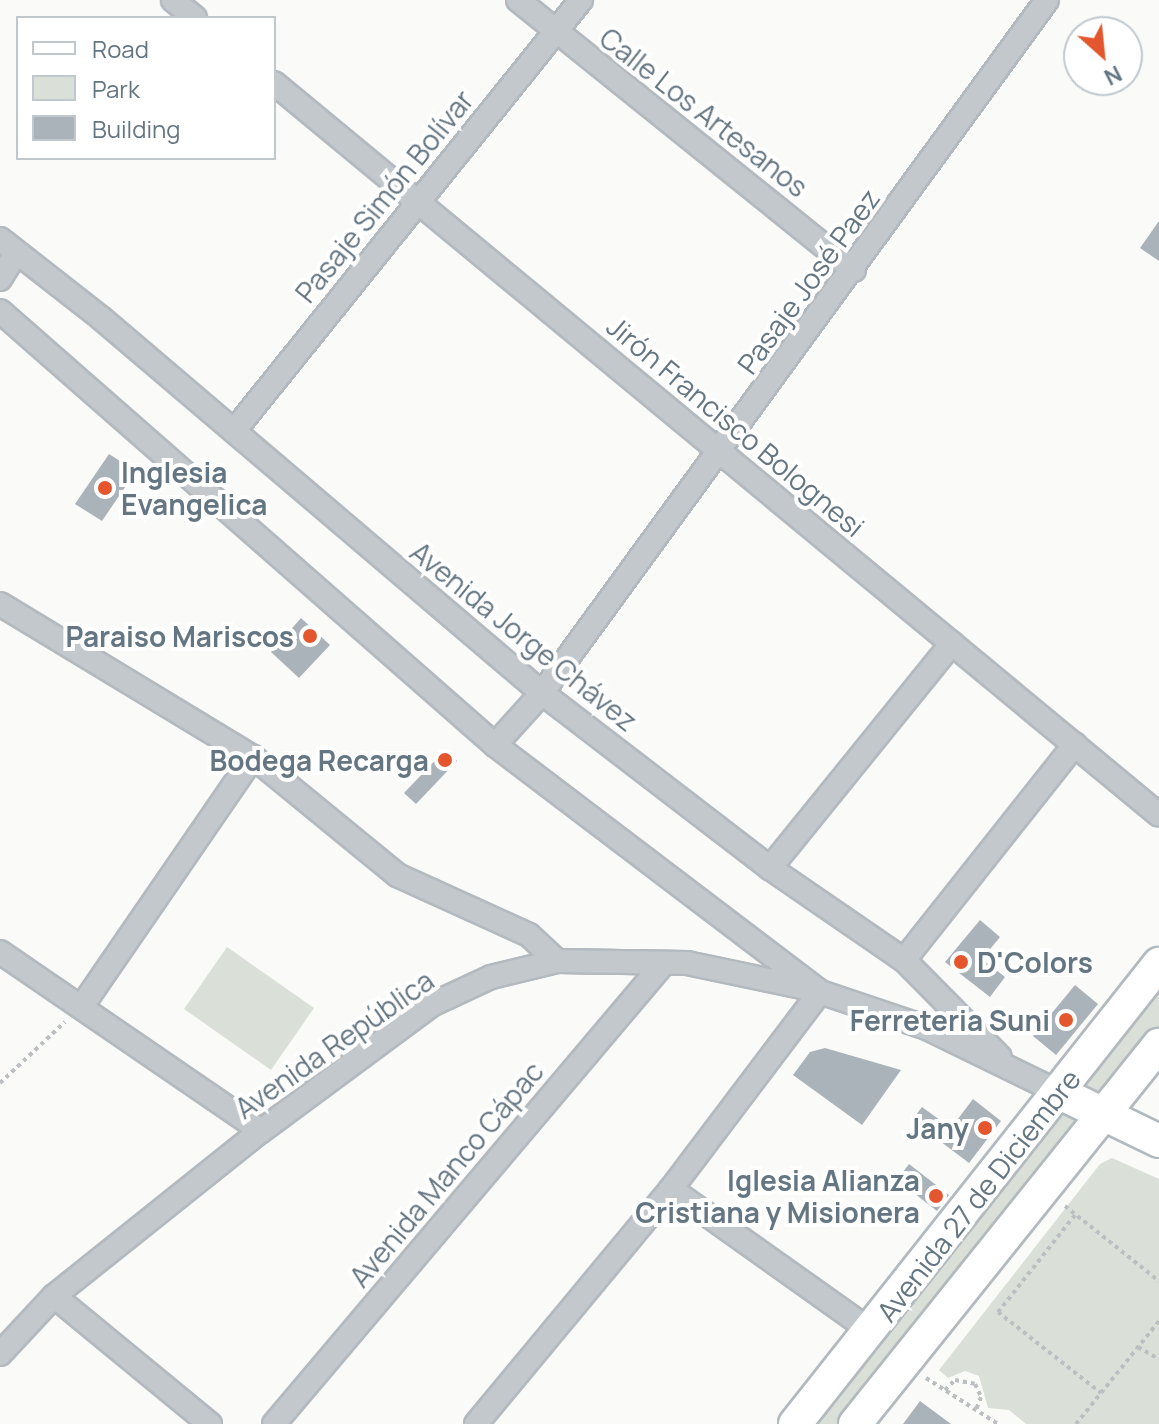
<!DOCTYPE html>
<html>
<head>
<meta charset="utf-8">
<style>
	body { margin:0 }
	#map { position:relative; width:1159px; height:1424px; overflow:hidden; background:#fafaf8; font-family:Manrope,sans-serif }
	div>[style] { position:absolute }
	.green>* { inset:0; background:#dadfd7 }
	.building>* { inset:0; background:#aab3b9 }
	.path>* { height:4px; margin-top:-2px; transform-origin:0; background:repeating-linear-gradient(90deg,#bbbfc2 0 4px,transparent 0 8px) }
	.roads { filter:drop-shadow(2px 0 #b3babf) drop-shadow(-2px 0 #b3babf) drop-shadow(0 2px #b3babf) drop-shadow(0 -2px #b3babf) }
	.street>* { height:22px; margin:-11px; padding:0 11px; transform-origin:11px; border-radius:11px; background:#c3c8cc }
	.secondary>* { height:32px; margin:-16px; padding:0 16px; transform-origin:16px; border-radius:16px; background:#fff }
	.dots>* { width:22px; height:22px; translate:-50% -50%; box-sizing:border-box; border:4px solid #fff; border-radius:50% }
	span { translate:-50% -50%; white-space:nowrap; text-align:center; line-height:1.15; -webkit-text-stroke:8px #fff; paint-order:stroke }
	.street-label { font-size:28px; color:#657683 }
	.poi-label { font-size:28px; color:#657683; font-weight:700 }
	.left { translate:0 -50%; text-align:left }
	.right { translate:-100% -50%; text-align:right }
	.legend { position:absolute; left:16px; top:16px; width:260px; height:144px; box-sizing:border-box; background:#fff; border:2px solid #c1c8cd; margin:0; padding:10px 14px; list-style:none; font-size:24px; color:#657683 }
	.legend li { display:flex; align-items:center; gap:16px; height:40px }
	.legend b { width:40px; border:2px solid #c1c8cd }
	.north { position:absolute; left:1063px; top:16px; width:80px; height:80px; box-sizing:border-box; background:#fff; border:2px solid #c1c8cd; border-radius:50%; rotate:153deg; font-size:22px; font-weight:700; line-height:32px; text-align:center; color:#657683 }
	.north::after { content:''; display:block; margin:auto; width:28px; height:36px; background:#e4572e; clip-path:polygon(50% 0,100% 100%,50% 72%,0 100%) }
</style>
</head>
<body>
<div id="map">
	<div class="green">
		<div style="clip-path:polygon(227px 947px,314px 1008px,271px 1070px,184px 1009px)"></div>
		<div style="clip-path:polygon(1159px 977px,1159px 1038px,1103px 1106px,1069px 1089px)"></div>
		<div style="clip-path:polygon(1061px 1102px,1090px 1117px,846px 1424px,803px 1424px)"></div>
		<div style="clip-path:polygon(1112px 1158px,1159px 1179px,1159px 1424px,1026px 1424px,1009px 1410px,988px 1408px,979px 1376px,965px 1371px,948px 1378px,939px 1370px,1100px 1164px)"></div>
	</div>
	<div class="building">
		<div style="clip-path:polygon(1159px 221px,1159px 261px,1140px 248px)"></div>
		<div style="clip-path:polygon(109px 454px,136px 471px,102px 521px,75px 504px)"></div>
		<div style="clip-path:polygon(301px 618px,330px 645px,299px 678px,271px 652px)"></div>
		<div style="clip-path:polygon(445px 750px,457px 761px,416px 804px,404px 793px)"></div>
		<div style="clip-path:polygon(980px 920px,1000px 937px,982px 959px,1005px 977px,990px 997px,945px 962px)"></div>
		<div style="clip-path:polygon(1075px 985px,1098px 1004px,1056px 1055px,1033px 1036px)"></div>
		<div style="clip-path:polygon(825px 1048px,901px 1070px,862px 1125px,793px 1075px,810px 1052px)"></div>
		<div style="clip-path:polygon(973px 1099px,1001px 1121px,969px 1163px,912px 1120px,922px 1107px,951px 1128px)"></div>
		<div style="clip-path:polygon(909px 1164px,949px 1195px,937px 1211px,897px 1180px)"></div>
		<div style="clip-path:polygon(920px 1401px,951px 1424px,903px 1424px)"></div>
	</div>
	<div class="path">
		<div style="left:0;top:1083px;width:89px;rotate:-43.2deg"></div>
		<div style="left:1065px;top:1206px;width:120px;rotate:38.6deg"></div>
		<div style="left:1075px;top:1215px;width:124px;rotate:128.4deg"></div>
		<div style="left:998px;top:1312px;width:131px;rotate:38.2deg"></div>
		<div style="left:1138px;top:1347px;width:24px;rotate:30deg"></div>
		<div style="left:926px;top:1378px;width:85px;rotate:32.6deg"></div>
		<div style="left:945px;top:1390px;width:14px;rotate:-45deg"></div>
		<div style="left:955px;top:1380px;width:20px;rotate:11deg"></div>
		<div style="left:975px;top:1384px;width:14px;rotate:65deg"></div>
		<div style="left:981px;top:1397px;width:14px;rotate:111deg"></div>
		<div style="left:1076px;top:1424px;width:132px;rotate:-51.1deg"></div>
	</div>
	<div class="roads">
		<div class="street">
			<div style="left:173px;top:0;width:28px;rotate:39deg"></div>
			<div style="left:518px;top:0;width:431px;rotate:38.8deg"></div>
			<div style="left:274px;top:83px;width:1148px;rotate:39.59deg"></div>
			<div style="left:0;top:239px;width:128px;rotate:38deg"></div>
			<div style="left:101px;top:318px;width:579px;rotate:40.38deg"></div>
			<div style="left:542px;top:693px;width:287px;rotate:37.5deg"></div>
			<div style="left:770px;top:868px;width:163px;rotate:34.5deg"></div>
			<div style="left:904px;top:960px;width:136px;rotate:45.3deg"></div>
			<div style="left:0;top:279px;width:31px;rotate:-58deg"></div>
			<div style="left:0;top:311px;width:658px;rotate:41.24deg"></div>
			<div style="left:495px;top:745px;width:408px;rotate:37.2deg"></div>
			<div style="left:820px;top:992px;width:113px;rotate:18.6deg"></div>
			<div style="left:927px;top:1028px;width:146px;rotate:26deg"></div>
			<div style="left:234px;top:431px;width:553px;rotate:-51.16deg"></div>
			<div style="left:0;top:604px;width:296px;rotate:31.2deg"></div>
			<div style="left:253px;top:757px;width:186px;rotate:39.3deg"></div>
			<div style="left:397px;top:875px;width:145px;rotate:24.4deg"></div>
			<div style="left:529px;top:935px;width:38px;rotate:43deg"></div>
			<div style="left:495px;top:745px;width:70px;rotate:-47.9deg"></div>
			<div style="left:542px;top:693px;width:857px;rotate:-53.92deg"></div>
			<div style="left:770px;top:868px;width:289px;rotate:-51deg"></div>
			<div style="left:0;top:952px;width:316px;rotate:34.4deg"></div>
			<div style="left:904px;top:960px;width:275px;rotate:-51.6deg"></div>
			<div style="left:82px;top:1006px;width:302px;rotate:-55.5deg"></div>
			<div style="left:671px;top:1189px;width:245px;rotate:35.4deg"></div>
			<div style="left:54px;top:1296px;width:202px;rotate:39.4deg"></div>
			<div style="left:0;top:1354px;width:79px;rotate:-47deg"></div>
			<div style="left:54px;top:1296px;width:265px;rotate:-38.6deg"></div>
			<div style="left:261px;top:1131px;width:212px;rotate:-36.5deg"></div>
			<div style="left:431px;top:1005px;width:66px;rotate:-25deg"></div>
			<div style="left:491px;top:977px;width:68px;rotate:-13.6deg"></div>
			<div style="left:557px;top:961px;width:130px;rotate:0.9deg"></div>
			<div style="left:687px;top:963px;width:123px;rotate:11.8deg"></div>
			<div style="left:274px;top:1424px;width:602px;rotate:-49.78deg"></div>
			<div style="left:476px;top:1424px;width:305px;rotate:-50.3deg"></div>
			<div style="left:671px;top:1189px;width:247px;rotate:-52.9deg"></div>
		</div>
		<div class="secondary">
			<div style="left:1058px;top:1092px;width:112px;rotate:25.9deg"></div>
			<div style="left:795px;top:1424px;width:587px;rotate:-51.65deg"></div>
			<div style="left:855px;top:1424px;width:486px;rotate:-51.3deg"></div>
		</div>
	</div>
	<div class="dots">
		<div style="left:105px;top:488px;background:#e4572e"></div>
		<div style="left:310px;top:636px;background:#e4572e"></div>
		<div style="left:445px;top:760px;background:#e4572e"></div>
		<div style="left:961px;top:962px;background:#e4572e"></div>
		<div style="left:1066px;top:1020px;background:#e4572e"></div>
		<div style="left:985px;top:1128px;background:#e4572e"></div>
		<div style="left:936px;top:1196px;background:#e4572e"></div>
	</div>
	<div class="street-label">
		<span style="left:704px;top:112px;rotate:38deg">Calle Los Artesanos</span>
		<span style="left:384px;top:196px;rotate:-51deg">Pasaje Simón Bolívar</span>
		<span style="left:808px;top:281px;rotate:-54deg">Pasaje José Paez</span>
		<span style="left:736px;top:426px;rotate:40deg">Jirón Francisco Bolognesi</span>
		<span style="left:524px;top:636px;rotate:39deg">Avenida Jorge Chávez</span>
		<span style="left:334px;top:1044px;rotate:-35deg">Avenida República</span>
		<span style="left:446px;top:1174px;rotate:-50deg">Avenida Manco Cápac</span>
		<span style="left:978px;top:1195px;rotate:-52deg">Avenida 27 de Diciembre</span>
	</div>
	<div class="poi-label">
		<span class="left" style="left:121px;top:488px">Inglesia<br>Evangelica</span>
		<span class="right" style="left:294px;top:636px">Paraiso Mariscos</span>
		<span class="right" style="left:429px;top:760px">Bodega Recarga</span>
		<span class="left" style="left:977px;top:962px">D'Colors</span>
		<span class="right" style="left:1050px;top:1020px">Ferreteria Suni</span>
		<span class="right" style="left:969px;top:1128px">Jany</span>
		<span class="right" style="left:920px;top:1196px">Iglesia Alianza<br>Cristiana y Misionera</span>
	</div>
	<ul class="legend">
	<li><b style="height:10px;background:#fff"></b>Road</li>
	<li><b style="height:22px;background:#dadfd7"></b>Park</li>
	<li><b style="height:22px;background:#aab3b9"></b>Building</li>
	</ul>
	<div class="north">N</div>
</div>
</body>
</html>
